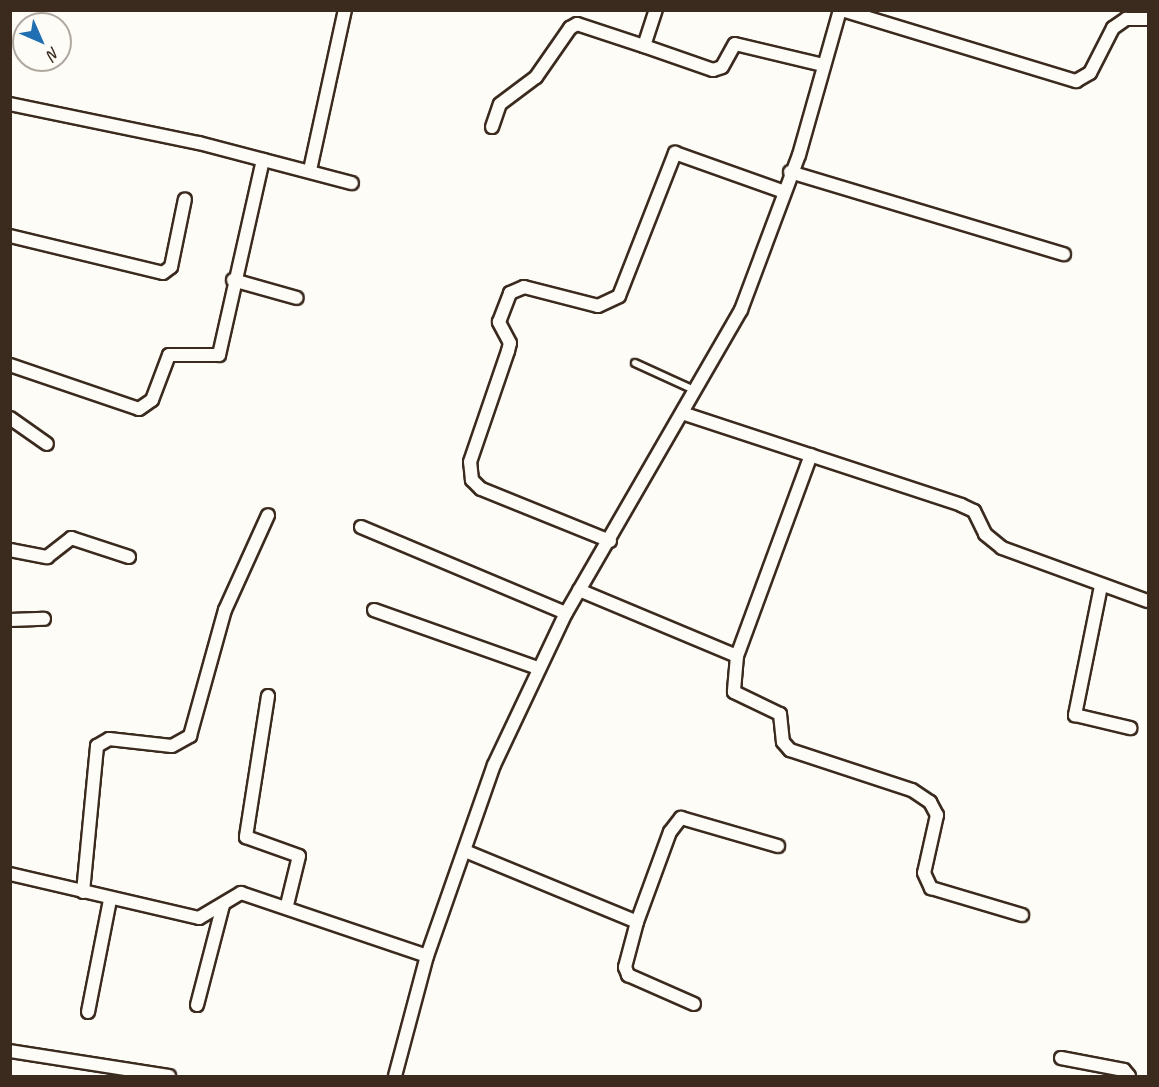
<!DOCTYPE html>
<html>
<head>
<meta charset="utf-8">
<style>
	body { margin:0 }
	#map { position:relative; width:1159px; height:1087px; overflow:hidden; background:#fdfcf7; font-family:Caveat,sans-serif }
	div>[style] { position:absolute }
	.roads { filter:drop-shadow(2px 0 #3b2a1e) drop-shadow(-2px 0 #3b2a1e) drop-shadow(0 2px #3b2a1e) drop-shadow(0 -2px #3b2a1e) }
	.service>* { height:6px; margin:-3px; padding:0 3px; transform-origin:3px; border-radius:3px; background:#fdfcf7 }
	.minor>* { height:12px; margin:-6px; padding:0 6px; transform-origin:6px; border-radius:6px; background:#fdfcf7 }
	span { translate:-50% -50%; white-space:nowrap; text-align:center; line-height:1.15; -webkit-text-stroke:5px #fdfcf7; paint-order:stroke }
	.frame { position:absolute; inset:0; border:12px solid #3b2a1e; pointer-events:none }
	.north { position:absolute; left:12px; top:12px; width:60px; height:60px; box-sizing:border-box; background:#fdfcf7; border:2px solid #afa8a0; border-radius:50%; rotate:135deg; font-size:16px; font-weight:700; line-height:24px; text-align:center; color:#3b2a1e }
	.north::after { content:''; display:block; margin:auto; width:21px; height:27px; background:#1f6fb2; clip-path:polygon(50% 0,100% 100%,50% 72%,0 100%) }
</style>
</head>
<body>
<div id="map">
	<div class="roads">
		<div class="service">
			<div style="left:635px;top:363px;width:65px;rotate:24.6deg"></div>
		</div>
		<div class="minor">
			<div style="left:842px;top:10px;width:245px;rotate:16.9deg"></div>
			<div style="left:1076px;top:81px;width:16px;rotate:-30deg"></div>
			<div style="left:1090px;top:73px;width:51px;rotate:-62.9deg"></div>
			<div style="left:1113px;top:28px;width:16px;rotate:-35deg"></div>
			<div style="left:1126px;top:19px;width:22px"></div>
			<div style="left:644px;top:46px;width:73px;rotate:19.2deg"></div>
			<div style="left:713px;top:70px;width:9px;rotate:-18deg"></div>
			<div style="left:722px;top:67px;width:26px;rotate:-61deg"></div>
			<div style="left:735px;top:44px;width:90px;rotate:13.4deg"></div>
			<div style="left:10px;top:104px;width:193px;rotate:11.7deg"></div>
			<div style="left:199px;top:143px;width:158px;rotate:14.7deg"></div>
			<div style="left:492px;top:127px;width:24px;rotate:-71deg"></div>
			<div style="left:500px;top:104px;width:45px;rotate:-36.9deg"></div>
			<div style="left:536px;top:77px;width:60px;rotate:-55.2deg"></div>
			<div style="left:570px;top:28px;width:8px;rotate:-30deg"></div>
			<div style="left:577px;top:24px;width:71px;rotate:18.2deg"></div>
			<div style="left:644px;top:46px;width:38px;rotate:-72deg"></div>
			<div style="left:310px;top:170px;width:164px;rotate:-77.7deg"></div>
			<div style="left:790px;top:172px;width:286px;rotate:16.7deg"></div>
			<div style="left:10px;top:236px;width:157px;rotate:13.6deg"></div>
			<div style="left:163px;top:273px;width:10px;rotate:-37deg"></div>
			<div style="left:171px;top:267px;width:69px;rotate:-78.4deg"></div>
			<div style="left:233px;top:280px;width:66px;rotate:15.7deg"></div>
			<div style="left:10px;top:365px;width:136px;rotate:18.8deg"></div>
			<div style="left:139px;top:409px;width:16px;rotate:-35deg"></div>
			<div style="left:152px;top:400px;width:48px;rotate:-69.3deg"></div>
			<div style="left:169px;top:355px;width:50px"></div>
			<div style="left:219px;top:355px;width:200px;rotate:-77.3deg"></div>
			<div style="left:685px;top:414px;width:291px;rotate:18.2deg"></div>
			<div style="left:961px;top:505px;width:14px;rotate:25deg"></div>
			<div style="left:974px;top:511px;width:25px;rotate:64deg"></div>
			<div style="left:985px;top:534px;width:22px;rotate:39deg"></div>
			<div style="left:1002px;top:548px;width:155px;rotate:20deg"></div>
			<div style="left:10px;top:418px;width:45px;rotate:35.1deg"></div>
			<div style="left:361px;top:527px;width:222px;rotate:22.8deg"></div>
			<div style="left:610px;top:541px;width:139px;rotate:-158deg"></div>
			<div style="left:481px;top:489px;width:13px;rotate:-135deg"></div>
			<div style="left:472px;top:480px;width:18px;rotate:-96deg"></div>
			<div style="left:470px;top:462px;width:117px;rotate:-71.1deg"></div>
			<div style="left:508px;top:351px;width:8px;rotate:-76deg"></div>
			<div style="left:510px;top:343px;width:24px;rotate:-118deg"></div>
			<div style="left:499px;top:322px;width:31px;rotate:-69deg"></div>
			<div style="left:510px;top:293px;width:15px;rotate:-23deg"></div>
			<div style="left:524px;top:287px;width:76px;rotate:14.4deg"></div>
			<div style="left:598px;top:306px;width:23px;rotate:-25deg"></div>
			<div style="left:619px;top:296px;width:154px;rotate:-68.6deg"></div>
			<div style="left:675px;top:153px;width:114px;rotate:19.6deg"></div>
			<div style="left:10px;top:550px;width:38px;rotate:11deg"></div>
			<div style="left:47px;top:557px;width:31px;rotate:-38deg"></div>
			<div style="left:71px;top:538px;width:61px;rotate:18.1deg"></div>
			<div style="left:1101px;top:586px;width:132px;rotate:101.4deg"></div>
			<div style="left:1075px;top:715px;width:57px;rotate:13.3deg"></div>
			<div style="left:579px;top:590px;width:171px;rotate:22.7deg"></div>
			<div style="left:737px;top:656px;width:36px;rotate:95deg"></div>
			<div style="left:734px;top:692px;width:51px;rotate:25.6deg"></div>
			<div style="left:780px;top:714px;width:28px;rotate:84deg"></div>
			<div style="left:783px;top:742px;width:11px;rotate:49deg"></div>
			<div style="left:790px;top:750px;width:128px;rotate:18.2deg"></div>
			<div style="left:912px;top:790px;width:22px;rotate:34deg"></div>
			<div style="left:930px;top:802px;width:15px;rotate:62deg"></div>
			<div style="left:937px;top:815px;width:59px;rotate:102.6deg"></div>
			<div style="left:924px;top:873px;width:17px;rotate:65deg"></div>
			<div style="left:931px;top:888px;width:95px;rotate:16.5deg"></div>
			<div style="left:374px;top:610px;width:174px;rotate:19.5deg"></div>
			<div style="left:10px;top:620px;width:34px;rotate:-2deg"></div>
			<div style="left:737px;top:656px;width:214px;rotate:-69.8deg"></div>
			<div style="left:268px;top:696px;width:143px;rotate:98.9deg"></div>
			<div style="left:246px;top:837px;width:56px;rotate:19.7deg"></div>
			<div style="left:299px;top:856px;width:50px;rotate:103.8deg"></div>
			<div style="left:465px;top:851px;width:186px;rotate:22.4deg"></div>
			<div style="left:637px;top:922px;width:47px;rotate:104.9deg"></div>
			<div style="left:625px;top:967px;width:9px;rotate:69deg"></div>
			<div style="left:628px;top:975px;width:72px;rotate:23.7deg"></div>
			<div style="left:10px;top:874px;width:194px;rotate:13.1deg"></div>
			<div style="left:199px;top:918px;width:49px;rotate:-30.8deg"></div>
			<div style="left:241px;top:893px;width:196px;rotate:18.7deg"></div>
			<div style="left:83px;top:892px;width:147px;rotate:-84.5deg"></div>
			<div style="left:97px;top:746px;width:14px;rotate:-30deg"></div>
			<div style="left:109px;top:739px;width:63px;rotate:6.3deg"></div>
			<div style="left:172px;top:746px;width:21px;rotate:-29deg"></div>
			<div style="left:190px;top:736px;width:131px;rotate:-74.5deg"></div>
			<div style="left:225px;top:610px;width:104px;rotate:-65.6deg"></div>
			<div style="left:637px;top:922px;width:96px;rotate:-69.9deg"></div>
			<div style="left:670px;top:832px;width:18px;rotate:-52deg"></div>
			<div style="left:681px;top:818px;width:101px;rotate:16.1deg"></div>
			<div style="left:197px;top:1005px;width:103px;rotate:-75.4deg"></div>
			<div style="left:88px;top:1012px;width:114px;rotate:-78.9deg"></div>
			<div style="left:10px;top:1051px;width:161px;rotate:8.9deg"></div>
			<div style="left:1061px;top:1058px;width:64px;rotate:10.8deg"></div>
			<div style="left:1124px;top:1070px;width:8px;rotate:50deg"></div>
			<div style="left:395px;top:1076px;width:124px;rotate:-75.1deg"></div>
			<div style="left:427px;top:956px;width:202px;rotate:-70.7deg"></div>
			<div style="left:494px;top:765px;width:168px;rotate:-64.7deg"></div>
			<div style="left:566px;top:613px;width:350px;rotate:-60deg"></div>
			<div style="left:741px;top:310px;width:165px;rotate:-69.5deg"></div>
			<div style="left:799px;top:155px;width:151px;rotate:-74.2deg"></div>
		</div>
	</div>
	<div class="frame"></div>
	<div class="north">N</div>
</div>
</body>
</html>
